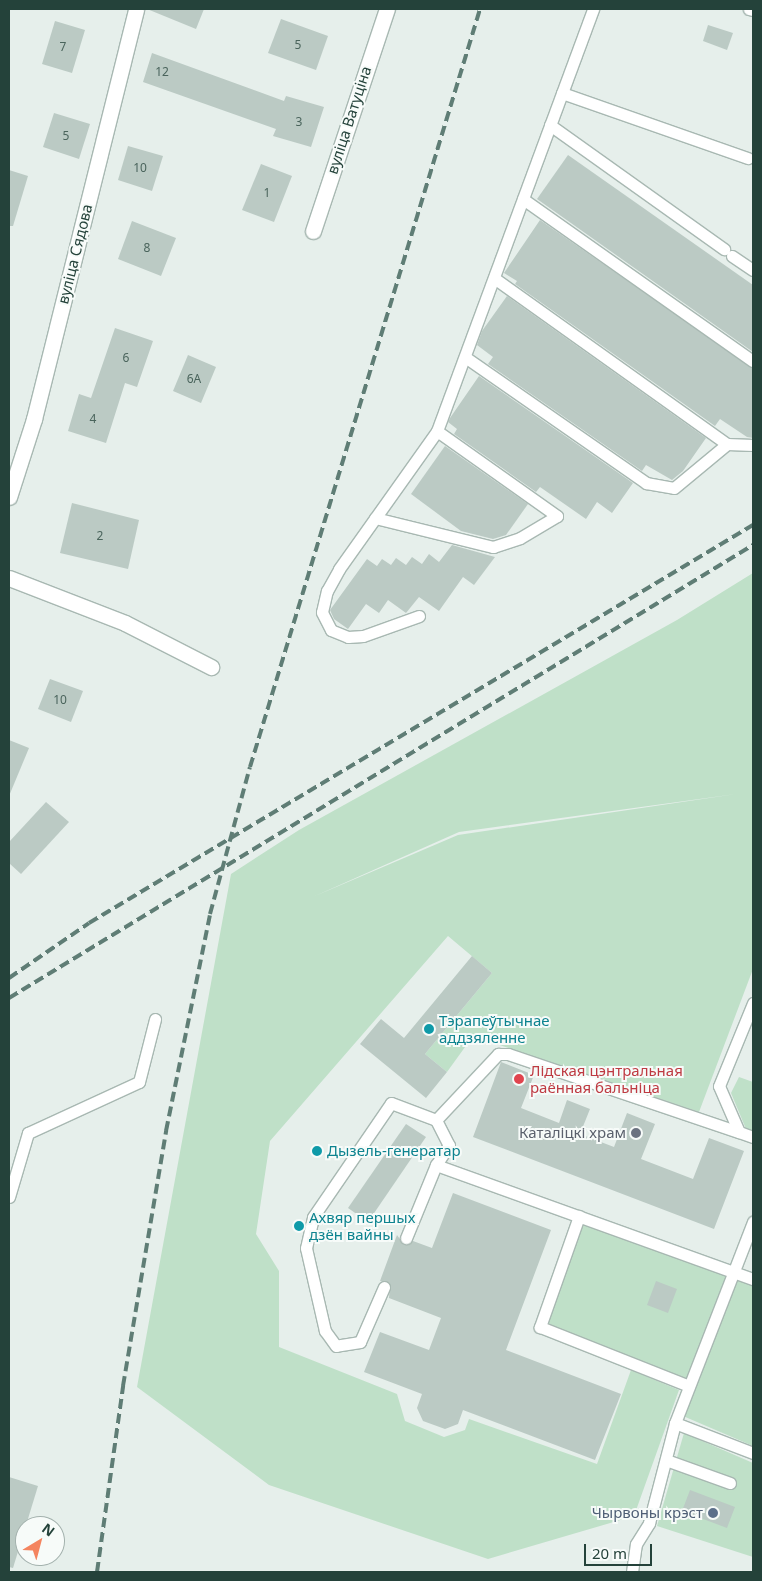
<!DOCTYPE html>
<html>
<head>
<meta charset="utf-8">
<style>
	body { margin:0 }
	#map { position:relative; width:762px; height:1581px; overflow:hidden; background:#e6efeb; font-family:"Noto Sans",sans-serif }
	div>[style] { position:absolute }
	.green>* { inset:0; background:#bfe0c8 }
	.building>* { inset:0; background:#bbcac4 }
	.roads { filter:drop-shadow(1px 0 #a8b8b2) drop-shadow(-1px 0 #a8b8b2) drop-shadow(0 1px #a8b8b2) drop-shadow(0 -1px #a8b8b2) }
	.lane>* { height:11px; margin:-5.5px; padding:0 5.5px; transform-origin:5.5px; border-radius:5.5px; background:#fff }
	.street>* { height:15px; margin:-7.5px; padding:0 7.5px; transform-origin:7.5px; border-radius:7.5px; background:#fff }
	.rail>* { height:4px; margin-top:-2px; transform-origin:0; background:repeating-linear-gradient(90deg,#5f7d75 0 10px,transparent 0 15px) }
	.dots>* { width:14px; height:14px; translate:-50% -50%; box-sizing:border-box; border:2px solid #f7fbf9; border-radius:50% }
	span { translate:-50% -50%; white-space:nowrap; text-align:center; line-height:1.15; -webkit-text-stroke:4px #f7fbf9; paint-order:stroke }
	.number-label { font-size:12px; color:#4a645c }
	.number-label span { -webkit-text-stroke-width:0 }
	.street-label { font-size:15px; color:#24423a }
	.culture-label { font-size:15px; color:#0d838f }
	.left { translate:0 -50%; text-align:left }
	.health-label { font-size:15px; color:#be3a42 }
	.worship-label { font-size:15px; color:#5b616d }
	.right { translate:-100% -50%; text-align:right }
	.service-label { font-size:15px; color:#4e5e75 }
	.frame { position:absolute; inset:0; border:10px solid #24423a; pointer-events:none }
	.north { position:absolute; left:15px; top:1516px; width:50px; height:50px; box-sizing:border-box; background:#f7fbf9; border:1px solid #a3b1ad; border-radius:50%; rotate:37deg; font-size:14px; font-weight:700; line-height:20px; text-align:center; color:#24423a }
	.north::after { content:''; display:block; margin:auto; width:18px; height:22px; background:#f4845f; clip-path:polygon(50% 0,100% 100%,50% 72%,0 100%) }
	.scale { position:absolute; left:584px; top:1544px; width:68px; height:22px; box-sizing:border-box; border:2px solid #24423a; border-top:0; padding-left:6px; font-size:15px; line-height:18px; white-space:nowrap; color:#24423a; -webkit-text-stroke:4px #f7fbf9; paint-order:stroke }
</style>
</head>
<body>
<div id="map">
	<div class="green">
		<div style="clip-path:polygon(evenodd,753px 573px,753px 969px,699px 1112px,473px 1036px,447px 1072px,425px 1054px,492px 973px,448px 936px,270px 1141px,256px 1234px,279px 1271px,279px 1347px,397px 1394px,405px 1421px,444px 1437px,465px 1430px,469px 1419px,597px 1464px,631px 1370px,679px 1390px,634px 1516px,488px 1559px,269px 1485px,137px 1387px,231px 874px,299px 830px,677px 620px,753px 573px,736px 794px,458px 835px,315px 896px,459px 832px,736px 794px)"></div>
		<div style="clip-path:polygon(739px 1077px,753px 1082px,753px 1132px,746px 1129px,731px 1093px)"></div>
		<div style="clip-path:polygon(581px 1221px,728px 1274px,686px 1381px,546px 1324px)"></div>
		<div style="clip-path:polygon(736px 1277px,753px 1284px,753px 1446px,683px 1416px)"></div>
		<div style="clip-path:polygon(684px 1433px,753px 1463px,753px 1557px,657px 1526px)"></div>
	</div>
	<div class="building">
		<div style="clip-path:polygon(147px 9px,204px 9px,196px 29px)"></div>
		<div style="clip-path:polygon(281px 19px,328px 36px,316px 70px,268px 53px)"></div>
		<div style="clip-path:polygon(55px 21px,85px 30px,72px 73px,42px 64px)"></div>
		<div style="clip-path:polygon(708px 25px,733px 33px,727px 50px,703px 41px)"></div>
		<div style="clip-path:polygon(152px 53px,284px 101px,286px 96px,324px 107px,311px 147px,273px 136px,276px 129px,143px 82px)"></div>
		<div style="clip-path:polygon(54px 113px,90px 124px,79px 159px,43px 147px)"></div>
		<div style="clip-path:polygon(128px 146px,163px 156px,152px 191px,118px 180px)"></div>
		<div style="clip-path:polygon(568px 155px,753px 285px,753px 352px,537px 199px)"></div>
		<div style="clip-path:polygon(261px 164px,292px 176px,274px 222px,242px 210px)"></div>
		<div style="clip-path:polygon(9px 170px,28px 176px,13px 226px,9px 226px)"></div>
		<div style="clip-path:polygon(540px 220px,753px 368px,753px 438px,747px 437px,720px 419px,715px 426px,515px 284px,517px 281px,504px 273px)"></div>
		<div style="clip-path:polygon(132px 221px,176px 238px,161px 276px,118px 259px)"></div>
		<div style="clip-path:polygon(507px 296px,706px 438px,683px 471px,672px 480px,646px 465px,642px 471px,488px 364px,493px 357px,477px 345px,482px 331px)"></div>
		<div style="clip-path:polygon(115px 328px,153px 341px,137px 387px,125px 383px,106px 443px,68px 431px,79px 394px,91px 398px)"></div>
		<div style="clip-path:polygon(188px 355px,216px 367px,201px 403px,173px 391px)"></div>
		<div style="clip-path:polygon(479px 376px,633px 483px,612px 513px,597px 502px,586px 519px,540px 487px,536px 492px,454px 434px,457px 429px,448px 422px,450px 418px)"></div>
		<div style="clip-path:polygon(445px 446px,528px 504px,506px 535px,493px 539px,461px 531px,411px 494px)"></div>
		<div style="clip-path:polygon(72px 503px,139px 520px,128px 569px,60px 553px)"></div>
		<div style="clip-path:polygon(452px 545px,495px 557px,474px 585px,463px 577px,439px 611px,419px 597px,406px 613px,388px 600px,379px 613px,366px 604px,348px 629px,334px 619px,330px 610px,367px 559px,377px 566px,382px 559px,391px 565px,396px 558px,406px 565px,412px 557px,422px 564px,429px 554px,439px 562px)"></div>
		<div style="clip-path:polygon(50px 679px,83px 691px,71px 722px,38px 709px)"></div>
		<div style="clip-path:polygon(9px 740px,29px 748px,9px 796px)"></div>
		<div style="clip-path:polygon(46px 802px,69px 822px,21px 874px,9px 863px,9px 842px)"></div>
		<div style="clip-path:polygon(472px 956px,492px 973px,425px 1054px,447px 1072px,426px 1098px,360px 1044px,381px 1019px,404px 1038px)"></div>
		<div style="clip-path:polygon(501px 1062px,534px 1075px,521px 1108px,559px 1123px,567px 1100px,590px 1109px,580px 1134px,614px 1147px,627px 1113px,655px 1124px,641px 1159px,693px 1179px,709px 1138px,744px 1151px,714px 1229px,473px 1137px)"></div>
		<div style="clip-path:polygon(406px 1124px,426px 1137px,368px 1222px,348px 1208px)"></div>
		<div style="clip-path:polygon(453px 1193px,551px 1230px,506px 1350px,621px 1394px,595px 1460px,463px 1410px,458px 1424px,445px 1429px,423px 1421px,417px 1408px,422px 1394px,364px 1372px,380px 1332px,429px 1350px,441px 1318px,389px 1298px,390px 1283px,380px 1281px,397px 1235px,404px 1245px,413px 1241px,432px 1248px)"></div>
		<div style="clip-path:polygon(656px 1281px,677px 1289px,668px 1313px,647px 1305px)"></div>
		<div style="clip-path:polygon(9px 1477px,38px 1486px,13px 1568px,9px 1567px)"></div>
		<div style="clip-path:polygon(690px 1490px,735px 1507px,727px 1528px,682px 1511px)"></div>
	</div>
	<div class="roads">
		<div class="lane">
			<div style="left:749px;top:9px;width:4px;rotate:14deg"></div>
			<div style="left:562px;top:93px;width:197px;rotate:19.3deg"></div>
			<div style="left:550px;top:125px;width:214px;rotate:35.5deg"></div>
			<div style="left:523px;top:199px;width:281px;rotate:35.2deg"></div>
			<div style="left:732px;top:256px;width:25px;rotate:34deg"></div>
			<div style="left:494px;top:278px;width:286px;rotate:35.5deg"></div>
			<div style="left:465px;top:357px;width:221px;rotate:34.8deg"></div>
			<div style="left:646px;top:483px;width:28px;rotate:10deg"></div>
			<div style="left:674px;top:488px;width:69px;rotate:-39.7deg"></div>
			<div style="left:727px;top:444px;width:26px;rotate:2deg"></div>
			<div style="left:375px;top:518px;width:122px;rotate:13.8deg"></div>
			<div style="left:493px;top:547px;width:28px;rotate:-18deg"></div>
			<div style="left:520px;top:538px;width:43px;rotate:-30.7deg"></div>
			<div style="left:557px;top:516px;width:147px;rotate:-144.7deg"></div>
			<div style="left:419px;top:616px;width:59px;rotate:160.3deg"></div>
			<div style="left:363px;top:636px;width:15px;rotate:176deg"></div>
			<div style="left:348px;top:637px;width:18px;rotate:-158deg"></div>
			<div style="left:331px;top:630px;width:20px;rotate:-117deg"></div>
			<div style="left:322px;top:612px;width:22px;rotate:-77deg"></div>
			<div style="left:327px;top:591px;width:25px;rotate:-61deg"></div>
			<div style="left:339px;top:569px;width:169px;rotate:-54.6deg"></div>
			<div style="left:437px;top:431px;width:450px;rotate:-69.7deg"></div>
			<div style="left:436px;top:1120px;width:91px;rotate:-46.8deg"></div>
			<div style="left:498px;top:1054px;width:10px"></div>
			<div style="left:508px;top:1054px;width:244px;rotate:18.7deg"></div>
			<div style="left:739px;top:1132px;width:50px;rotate:-113.5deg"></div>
			<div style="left:719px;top:1086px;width:90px;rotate:-67.7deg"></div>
			<div style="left:739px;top:1132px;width:15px;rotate:20deg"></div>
			<div style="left:9px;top:1197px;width:67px;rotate:-73.5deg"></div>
			<div style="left:28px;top:1133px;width:122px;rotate:-24.7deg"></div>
			<div style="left:139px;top:1082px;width:65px;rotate:-75.7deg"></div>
			<div style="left:579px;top:1216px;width:118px;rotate:109.4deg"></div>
			<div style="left:540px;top:1327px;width:160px;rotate:21.6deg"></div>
			<div style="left:406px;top:1238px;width:79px;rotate:-67.7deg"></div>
			<div style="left:384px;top:1287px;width:60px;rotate:113.6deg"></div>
			<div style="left:360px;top:1342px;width:24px;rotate:171deg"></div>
			<div style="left:336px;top:1346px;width:19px;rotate:-126deg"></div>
			<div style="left:325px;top:1331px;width:85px;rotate:-102.9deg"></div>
			<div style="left:306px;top:1248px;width:32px;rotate:-77deg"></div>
			<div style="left:313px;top:1217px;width:138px;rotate:-55.6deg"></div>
			<div style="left:391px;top:1103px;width:48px;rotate:20.7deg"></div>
			<div style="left:436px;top:1120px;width:28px;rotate:63deg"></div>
			<div style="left:449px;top:1145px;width:24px;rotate:123deg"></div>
			<div style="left:436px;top:1165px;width:337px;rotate:19.8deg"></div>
			<div style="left:675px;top:1423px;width:84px;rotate:21deg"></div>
			<div style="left:666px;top:1460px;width:68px;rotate:19.8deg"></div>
			<div style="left:632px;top:1572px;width:28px;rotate:-82deg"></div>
			<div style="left:636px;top:1544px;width:25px;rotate:-58deg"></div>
			<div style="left:649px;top:1523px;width:103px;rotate:-75.4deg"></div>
			<div style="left:675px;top:1423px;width:216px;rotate:-68.8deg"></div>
		</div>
		<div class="street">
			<div style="left:313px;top:231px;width:234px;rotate:-71.6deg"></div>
			<div style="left:9px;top:497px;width:82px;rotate:-72.2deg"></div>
			<div style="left:34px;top:419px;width:422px;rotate:-76deg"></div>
			<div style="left:9px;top:578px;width:124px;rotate:21.2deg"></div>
			<div style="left:125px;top:623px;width:97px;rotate:27.1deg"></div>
		</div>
	</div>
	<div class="rail">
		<div style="left:9px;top:978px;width:97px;rotate:-34.5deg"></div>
		<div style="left:89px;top:923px;width:774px;rotate:-30.94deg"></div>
		<div style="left:9px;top:998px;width:871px;rotate:-31.34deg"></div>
		<div style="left:97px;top:1572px;width:188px;rotate:-82deg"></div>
		<div style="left:123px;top:1386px;width:259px;rotate:-80.4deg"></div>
		<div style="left:166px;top:1131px;width:221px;rotate:-78.5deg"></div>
		<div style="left:210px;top:914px;width:152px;rotate:-74.8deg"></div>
		<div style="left:250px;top:767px;width:792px;rotate:-73.12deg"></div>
	</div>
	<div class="dots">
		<div style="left:429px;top:1029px;background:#0f9aa8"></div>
		<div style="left:519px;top:1079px;background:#e0444e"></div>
		<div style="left:636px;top:1133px;background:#6b7280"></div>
		<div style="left:317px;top:1151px;background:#0f9aa8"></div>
		<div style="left:299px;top:1226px;background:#0f9aa8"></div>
		<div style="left:713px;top:1513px;background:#5c6f8a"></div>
	</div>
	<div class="number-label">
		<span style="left:298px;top:45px">5</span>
		<span style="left:63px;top:47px">7</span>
		<span style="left:162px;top:72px">12</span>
		<span style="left:299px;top:122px">3</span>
		<span style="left:66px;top:136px">5</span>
		<span style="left:140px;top:168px">10</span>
		<span style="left:267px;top:193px">1</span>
		<span style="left:147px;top:248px">8</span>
		<span style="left:126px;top:358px">6</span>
		<span style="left:194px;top:379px">6А</span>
		<span style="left:93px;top:419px">4</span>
		<span style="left:100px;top:536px">2</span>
		<span style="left:60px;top:700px">10</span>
	</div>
	<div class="street-label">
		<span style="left:349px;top:120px;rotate:-72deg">вуліца Ватуціна</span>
		<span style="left:75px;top:254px;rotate:-76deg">вуліца Сядова</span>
	</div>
	<div class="culture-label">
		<span class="left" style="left:439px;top:1029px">Тэрапеўтычнае<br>аддзяленне</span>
		<span class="left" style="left:327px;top:1151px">Дызель-генератар</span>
		<span class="left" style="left:309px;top:1226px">Ахвяр першых<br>дзён вайны</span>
	</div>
	<div class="health-label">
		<span class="left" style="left:530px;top:1079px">Лідская цэнтральная<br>раённая бальніца</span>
	</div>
	<div class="worship-label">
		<span class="right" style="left:626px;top:1133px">Каталіцкі храм</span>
	</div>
	<div class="service-label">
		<span class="right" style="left:703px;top:1513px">Чырвоны крэст</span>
	</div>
	<div class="frame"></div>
	<div class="north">N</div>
	<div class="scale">20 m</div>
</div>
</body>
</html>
